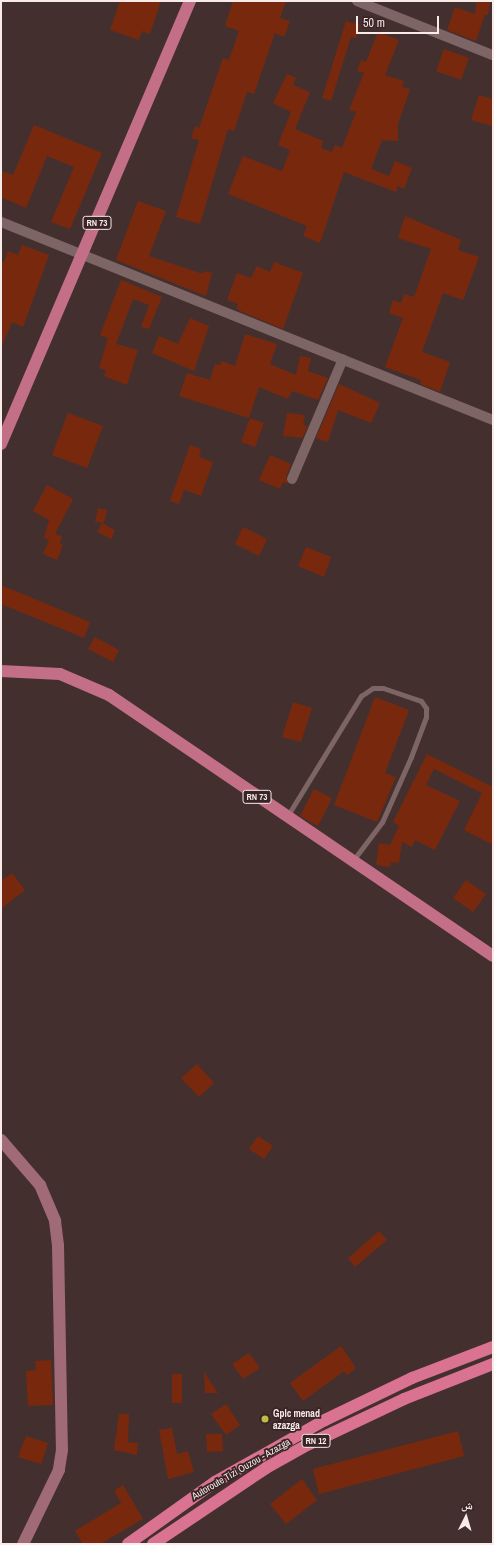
<!DOCTYPE html>
<html>
<head>
<meta charset="utf-8">
<style>
	body { margin:0 }
	#map { position:relative; width:494px; height:1545px; overflow:hidden; background:#442f2f; font-family:"Archivo Narrow","Noto Naskh Arabic",sans-serif }
	div>[style] { position:absolute }
	.building>* { inset:0; background:#78290d }
	.service>* { height:5px; margin:-2.5px; padding:0 2.5px; transform-origin:2.5px; border-radius:2.5px; background:#7d6565 }
	.minor>* { height:10px; margin:-5px; padding:0 5px; transform-origin:5px; border-radius:5px; background:#7d6565 }
	.secondary>* { height:12px; margin:-6px; padding:0 6px; transform-origin:6px; border-radius:6px; background:#a06a76 }
	.primary>* { height:12px; margin:-6px; padding:0 6px; transform-origin:6px; border-radius:6px; background:#c36f87 }
	.trunk>* { height:12px; margin:-6px; padding:0 6px; transform-origin:6px; border-radius:6px; background:#da7292 }
	.dots>* { width:11px; height:11px; translate:-50% -50%; box-sizing:border-box; border:2px solid #392525; border-radius:50% }
	span { translate:-50% -50%; white-space:nowrap; text-align:center; line-height:1.15; -webkit-text-stroke:3.5px #392525; paint-order:stroke }
	.shield-label span { padding:1px 3px; background:#392525; border:1px solid; border-radius:3px; -webkit-text-stroke-width:0 }
	.shield-label { font-size:9px; color:#f9ebea; font-weight:700 }
	.poi-label { font-size:10px; color:#f9ebea; font-weight:700 }
	.left { translate:0 -50%; text-align:left }
	.street-label { font-size:10px; color:#f9ebea }
	.frame { position:absolute; inset:0; border:2px solid #f9ebea; pointer-events:none }
	.north { position:absolute; left:446px; top:1497px; width:40px; height:40px; -webkit-text-stroke:3px #392525; paint-order:stroke; rotate:5deg; font-size:11px; font-weight:700; line-height:16px; text-align:center; color:#f9ebea }
	.north::after { content:''; display:block; margin:auto; width:14px; height:18px; background:#f9ebea; clip-path:polygon(50% 0,100% 100%,50% 72%,0 100%) }
	.scale { position:absolute; left:356px; top:16px; width:83px; height:18px; box-sizing:border-box; border:2px solid #f9ebea; border-top:0; padding-left:5px; font-size:12px; line-height:14px; white-space:nowrap; color:#f9ebea; -webkit-text-stroke:3px #392525; paint-order:stroke }
</style>
</head>
<body>
<div id="map">
	<div class="building">
		<div style="clip-path:polygon(120px 1px,161px 1px,150px 34px,142px 31px,139px 40px,110px 30px)"></div>
		<div style="clip-path:polygon(233px 1px,286px 1px,280px 18px,290px 21px,284px 37px,275px 33px,254px 94px,247px 92px,234px 131px,228px 129px,200px 224px,176px 217px,199px 140px,191px 138px,195px 126px,199px 128px,223px 58px,229px 60px,239px 31px,225px 26px)"></div>
		<div style="clip-path:polygon(476px 1px,490px 1px,488px 15px,485px 14px,476px 41px,447px 30px,455px 7px,475px 14px)"></div>
		<div style="clip-path:polygon(346px 21px,360px 25px,356px 38px,351px 37px,331px 101px,322px 98px)"></div>
		<div style="clip-path:polygon(378px 32px,399px 40px,385px 75px,404px 81px,402px 87px,410px 89px,398px 124px,398px 141px,382px 140px,371px 169px,389px 176px,395px 161px,412px 168px,404px 189px,398px 186px,396px 192px,344px 172px,320px 243px,303px 236px,307px 226px,228px 194px,243px 156px,282px 171px,290px 150px,278px 145px,291px 112px,273px 103px,287px 74px,296px 78px,293px 85px,310px 92px,295px 129px,323px 141px,321px 148px,332px 152px,335px 145px,342px 148px,356px 112px,349px 110px,364px 73px,357px 71px,361px 60px,366px 62px)"></div>
		<div style="clip-path:polygon(444px 49px,469px 58px,461px 80px,436px 71px)"></div>
		<div style="clip-path:polygon(479px 95px,493px 99px,493px 126px,471px 120px)"></div>
		<div style="clip-path:polygon(34px 125px,102px 153px,70px 229px,51px 222px,74px 167px,47px 156px,26px 208px,1px 197px,1px 171px,13px 175px)"></div>
		<div style="clip-path:polygon(138px 201px,166px 211px,149px 256px,203px 274px,204px 271px,212px 273px,206px 296px,116px 260px)"></div>
		<div style="clip-path:polygon(405px 216px,461px 240px,458px 250px,479px 257px,463px 300px,443px 293px,422px 352px,450px 362px,440px 392px,420px 384px,421px 380px,385px 367px,403px 318px,389px 313px,393px 300px,401px 303px,404px 294px,414px 297px,431px 249px,398px 238px)"></div>
		<div style="clip-path:polygon(22px 245px,49px 255px,23px 327px,12px 322px,1px 348px,1px 261px,4px 262px,8px 251px,18px 255px)"></div>
		<div style="clip-path:polygon(274px 262px,303px 273px,283px 329px,242px 312px,236px 308px,238px 304px,227px 300px,237px 273px,251px 278px,257px 266px,270px 272px)"></div>
		<div style="clip-path:polygon(121px 280px,162px 297px,149px 329px,141px 327px,149px 305px,133px 299px,116px 344px,138px 350px,127px 385px,104px 376px,106px 370px,99px 368px,108px 338px,100px 335px)"></div>
		<div style="clip-path:polygon(190px 318px,209px 326px,194px 371px,152px 353px,159px 336px,178px 344px)"></div>
		<div style="clip-path:polygon(245px 334px,277px 344px,270px 364px,296px 375px,300px 356px,311px 358px,308px 371px,328px 378px,318px 400px,292px 391px,288px 399px,259px 387px,249px 418px,179px 396px,187px 373px,210px 380px,215px 364px,220px 365px,222px 361px,235px 366px)"></div>
		<div style="clip-path:polygon(339px 384px,380px 403px,371px 423px,338px 410px,328px 442px,316px 438px)"></div>
		<div style="clip-path:polygon(68px 413px,103px 426px,87px 468px,52px 455px)"></div>
		<div style="clip-path:polygon(287px 413px,305px 415px,303px 425px,308px 426px,302px 438px,283px 436px)"></div>
		<div style="clip-path:polygon(250px 418px,264px 423px,255px 447px,241px 442px)"></div>
		<div style="clip-path:polygon(190px 445px,201px 449px,199px 457px,213px 462px,201px 496px,184px 490px,179px 504px,170px 501px)"></div>
		<div style="clip-path:polygon(270px 455px,291px 464px,286px 477px,288px 484px,283px 482px,280px 489px,259px 480px)"></div>
		<div style="clip-path:polygon(47px 485px,73px 499px,55px 534px,62px 536px,60px 544px,63px 545px,57px 560px,43px 554px,49px 540px,44px 538px,49px 520px,33px 511px)"></div>
		<div style="clip-path:polygon(98px 508px,107px 510px,104px 523px,95px 522px)"></div>
		<div style="clip-path:polygon(102px 523px,115px 530px,111px 539px,97px 532px)"></div>
		<div style="clip-path:polygon(243px 527px,267px 539px,259px 556px,235px 544px)"></div>
		<div style="clip-path:polygon(306px 547px,331px 557px,324px 577px,298px 566px)"></div>
		<div style="clip-path:polygon(1px 585px,90px 622px,84px 638px,1px 604px)"></div>
		<div style="clip-path:polygon(95px 637px,119px 650px,113px 662px,88px 649px)"></div>
		<div style="clip-path:polygon(375px 697px,409px 710px,385px 773px,396px 777px,377px 822px,334px 805px)"></div>
		<div style="clip-path:polygon(293px 702px,312px 708px,301px 742px,282px 737px)"></div>
		<div style="clip-path:polygon(427px 754px,493px 787px,493px 839px,491px 844px,464px 830px,482px 793px,434px 769px,426px 785px,460px 801px,435px 850px,415px 840px,412px 847px,402px 842px,399px 863px,391px 862px,390px 867px,376px 865px,379px 843px,390px 845px,399px 826px,393px 822px)"></div>
		<div style="clip-path:polygon(314px 789px,332px 798px,318px 826px,300px 816px)"></div>
		<div style="clip-path:polygon(12px 873px,25px 890px,1px 909px,1px 881px)"></div>
		<div style="clip-path:polygon(466px 880px,486px 894px,473px 912px,453px 898px)"></div>
		<div style="clip-path:polygon(197px 1064px,214px 1083px,199px 1097px,181px 1078px)"></div>
		<div style="clip-path:polygon(258px 1136px,273px 1146px,264px 1159px,249px 1149px)"></div>
		<div style="clip-path:polygon(379px 1231px,387px 1240px,355px 1267px,348px 1258px)"></div>
		<div style="clip-path:polygon(341px 1346px,356px 1368px,347px 1375px,344px 1371px,303px 1401px,290px 1383px)"></div>
		<div style="clip-path:polygon(249px 1353px,260px 1368px,243px 1379px,232px 1364px)"></div>
		<div style="clip-path:polygon(51px 1360px,53px 1405px,28px 1406px,26px 1371px,36px 1370px,35px 1361px)"></div>
		<div style="clip-path:polygon(204px 1372px,218px 1393px,205px 1393px)"></div>
		<div style="clip-path:polygon(172px 1374px,182px 1374px,182px 1403px,172px 1403px)"></div>
		<div style="clip-path:polygon(226px 1404px,240px 1425px,226px 1435px,211px 1414px)"></div>
		<div style="clip-path:polygon(119px 1414px,129px 1414px,128px 1442px,138px 1443px,137px 1455px,114px 1450px)"></div>
		<div style="clip-path:polygon(172px 1428px,177px 1454px,188px 1451px,194px 1472px,168px 1479px,159px 1430px)"></div>
		<div style="clip-path:polygon(458px 1431px,464px 1456px,319px 1494px,313px 1469px)"></div>
		<div style="clip-path:polygon(206px 1434px,222px 1434px,223px 1451px,207px 1452px)"></div>
		<div style="clip-path:polygon(26px 1436px,48px 1443px,41px 1464px,18px 1457px)"></div>
		<div style="clip-path:polygon(302px 1479px,317px 1500px,286px 1524px,270px 1504px)"></div>
		<div style="clip-path:polygon(123px 1485px,143px 1519px,100px 1544px,83px 1544px,75px 1531px,121px 1503px,114px 1491px)"></div>
	</div>
	<div class="service">
		<div style="left:288px;top:815px;width:140px;rotate:-58.5deg"></div>
		<div style="left:361px;top:696px;width:14px;rotate:-34deg"></div>
		<div style="left:373px;top:688px;width:10px"></div>
		<div style="left:383px;top:688px;width:40px;rotate:18.9deg"></div>
		<div style="left:421px;top:701px;width:9px;rotate:54deg"></div>
		<div style="left:426px;top:708px;width:9px;rotate:90deg"></div>
		<div style="left:426px;top:717px;width:43px;rotate:110.6deg"></div>
		<div style="left:411px;top:757px;width:71px;rotate:114deg"></div>
		<div style="left:382px;top:822px;width:46px;rotate:127.1deg"></div>
	</div>
	<div class="minor">
		<div style="left:357px;top:1px;width:146px;rotate:21.7deg"></div>
		<div style="left:1px;top:222px;width:530px;rotate:21.92deg"></div>
		<div style="left:292px;top:479px;width:130px;rotate:-67deg"></div>
	</div>
	<div class="secondary">
		<div style="left:1px;top:1140px;width:60px;rotate:49.1deg"></div>
		<div style="left:40px;top:1185px;width:39px;rotate:67deg"></div>
		<div style="left:55px;top:1221px;width:24px;rotate:83deg"></div>
		<div style="left:58px;top:1245px;width:205px;rotate:88.9deg"></div>
		<div style="left:62px;top:1450px;width:20px;rotate:99deg"></div>
		<div style="left:59px;top:1470px;width:82px;rotate:115.9deg"></div>
	</div>
	<div class="primary">
		<div style="left:1px;top:444px;width:482px;rotate:-66.9deg"></div>
		<div style="left:1px;top:671px;width:59px;rotate:2.9deg"></div>
		<div style="left:60px;top:674px;width:53px;rotate:23.2deg"></div>
		<div style="left:109px;top:695px;width:464px;rotate:34.2deg"></div>
	</div>
	<div class="trunk">
		<div style="left:128px;top:1544px;width:107px;rotate:-35.5deg"></div>
		<div style="left:215px;top:1482px;width:126px;rotate:-29.4deg"></div>
		<div style="left:325px;top:1420px;width:97px;rotate:-25.8deg"></div>
		<div style="left:412px;top:1378px;width:87px;rotate:-20.9deg"></div>
		<div style="left:153px;top:1544px;width:136px;rotate:-33.9deg"></div>
		<div style="left:266px;top:1468px;width:49px;rotate:-29.2deg"></div>
		<div style="left:309px;top:1444px;width:105px;rotate:-25.3deg"></div>
		<div style="left:404px;top:1399px;width:96px;rotate:-21.5deg"></div>
	</div>
	<div class="dots">
		<div style="left:265px;top:1419px;background:#bcbf44"></div>
	</div>
	<div class="shield-label">
		<span style="left:97px;top:223px">RN 73</span>
		<span style="left:257px;top:797px">RN 73</span>
		<span style="left:316px;top:1441px">RN 12</span>
	</div>
	<div class="poi-label">
		<span class="left" style="left:273px;top:1419px">Gplc menad<br>azazga</span>
	</div>
	<div class="street-label">
		<span style="left:241px;top:1469px;rotate:-30deg">Autoroute Tizi Ouzou - Azazga</span>
	</div>
	<div class="frame"></div>
	<div class="north">ش</div>
	<div class="scale">50 m</div>
</div>
</body>
</html>
